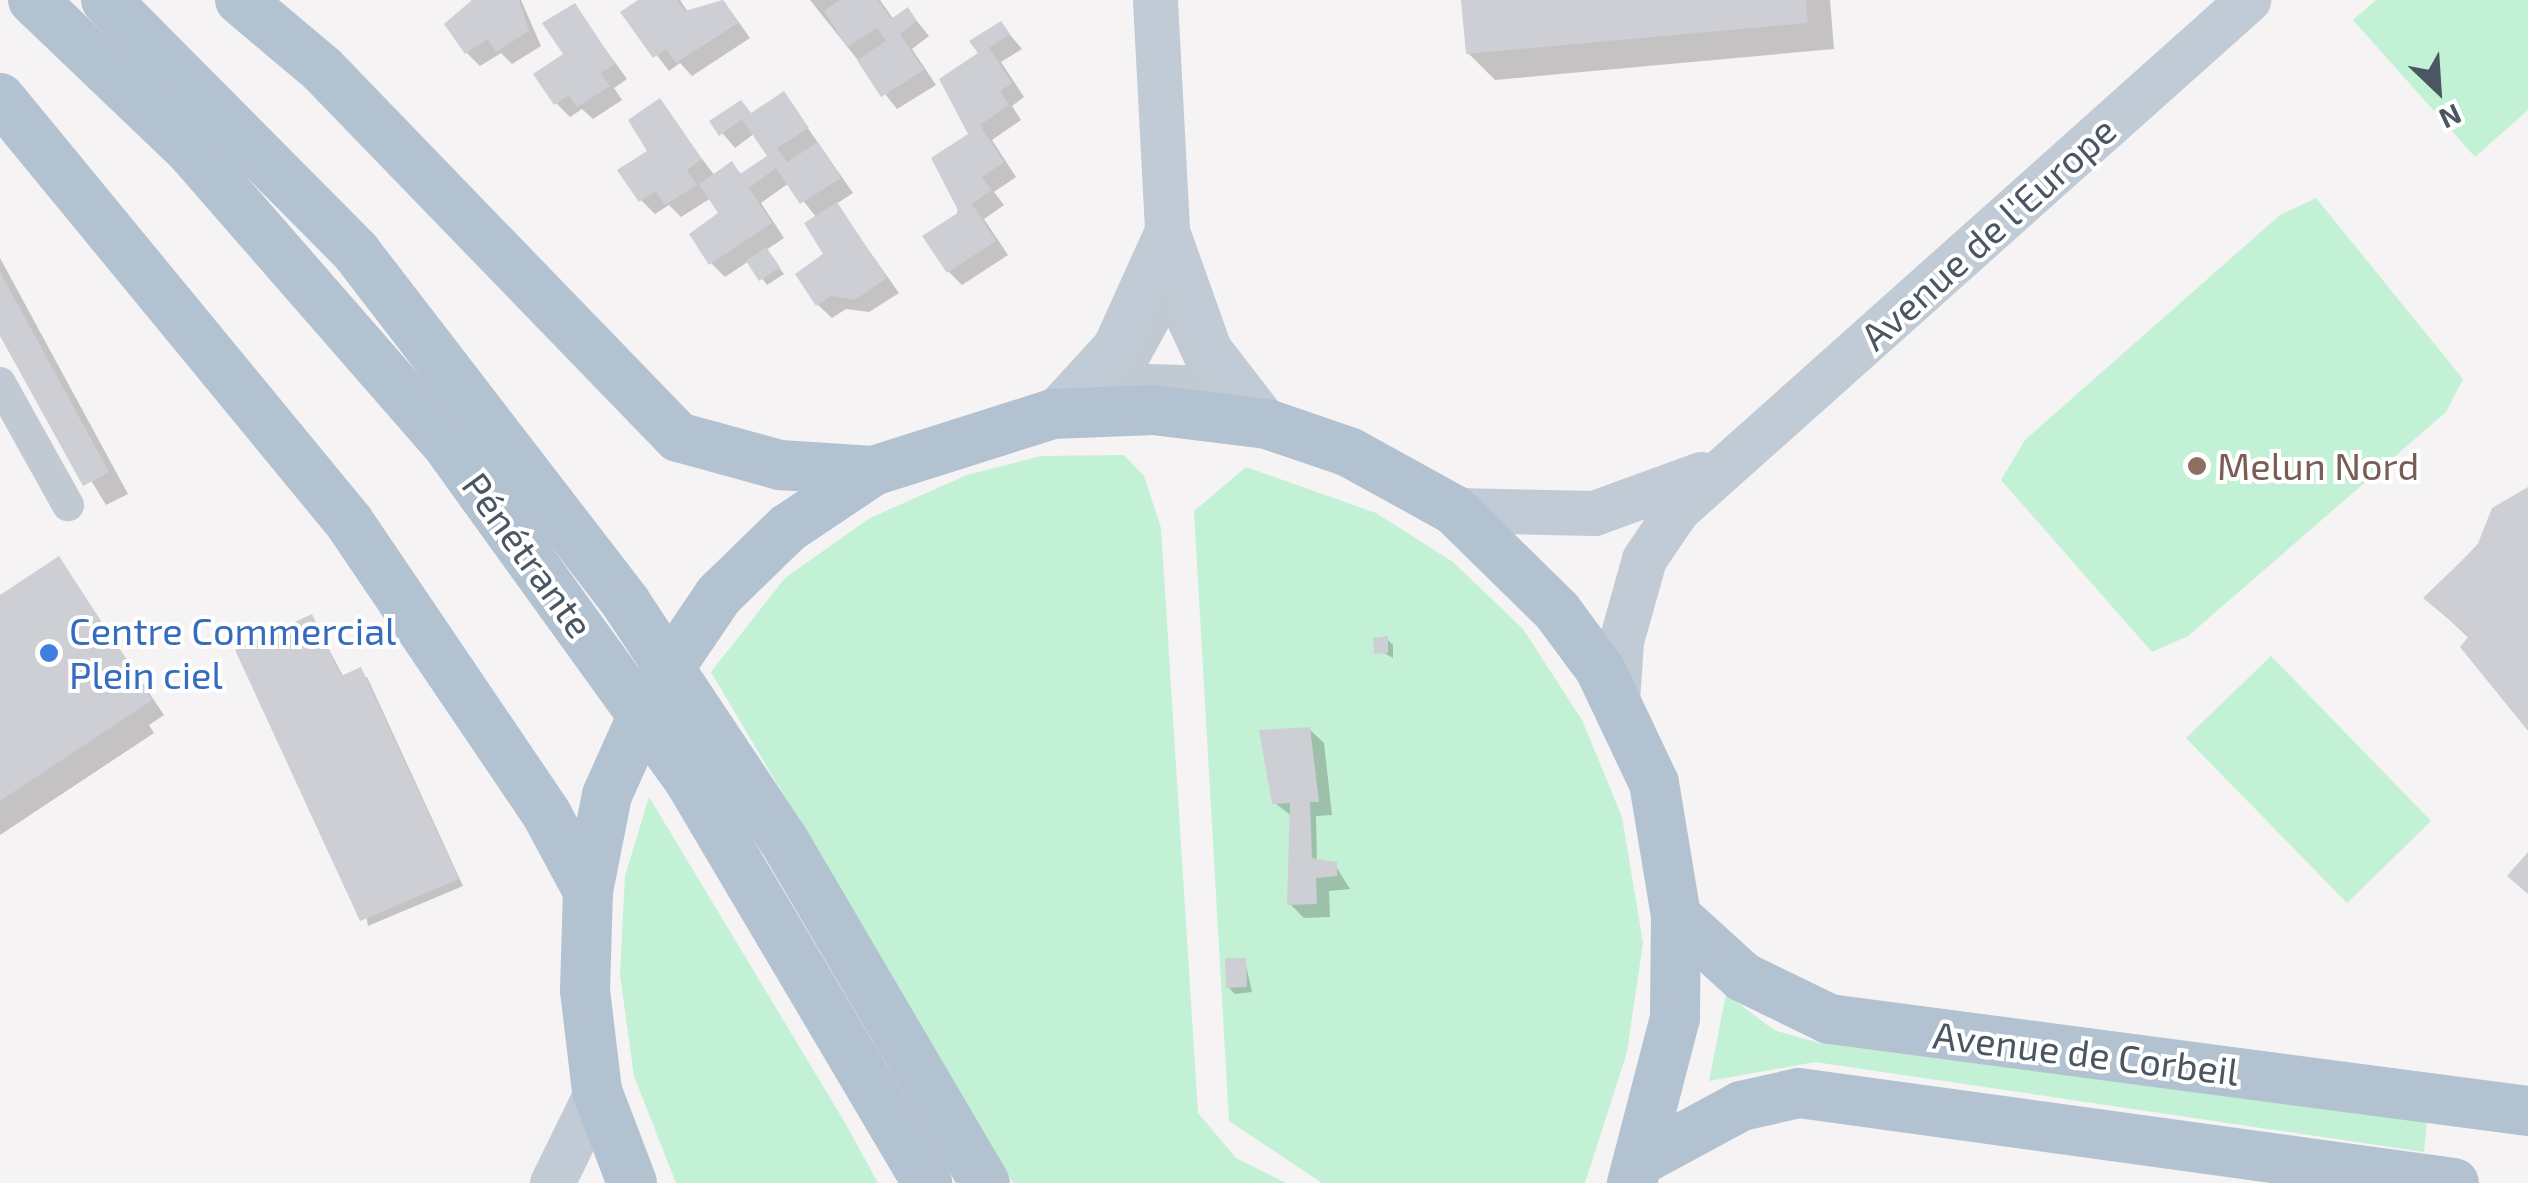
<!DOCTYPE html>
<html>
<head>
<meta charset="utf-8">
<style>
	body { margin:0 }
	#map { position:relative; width:2528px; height:1183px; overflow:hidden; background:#f5f3f3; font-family:"Exo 2",sans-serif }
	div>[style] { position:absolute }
	.green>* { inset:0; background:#c3f1d5 }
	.shadow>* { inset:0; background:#0003 }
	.building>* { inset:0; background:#cdcfd5 }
	.street>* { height:32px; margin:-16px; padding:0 16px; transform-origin:16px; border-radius:16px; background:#c1cad2 }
	.secondary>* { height:45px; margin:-22.5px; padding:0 22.5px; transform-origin:22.5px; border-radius:22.5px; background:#c1cbd6 }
	.primary>* { height:50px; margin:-25px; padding:0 25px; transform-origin:25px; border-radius:25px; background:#b3c2d1 }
	.dots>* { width:28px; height:28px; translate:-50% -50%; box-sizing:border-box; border:5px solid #fff; border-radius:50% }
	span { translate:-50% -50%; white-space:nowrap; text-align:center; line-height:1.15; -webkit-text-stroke:8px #fff; paint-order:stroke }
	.street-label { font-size:38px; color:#4a5661 }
	.education-label { font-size:38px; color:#785e54 }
	.left { translate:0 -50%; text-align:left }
	.shop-label { font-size:38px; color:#366cbe }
	.north { position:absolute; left:2388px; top:40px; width:100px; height:100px; -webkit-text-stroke:8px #fff; paint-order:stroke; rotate:155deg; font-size:28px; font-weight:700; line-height:40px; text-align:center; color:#4a5661 }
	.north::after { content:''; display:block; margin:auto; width:35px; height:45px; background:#4a5661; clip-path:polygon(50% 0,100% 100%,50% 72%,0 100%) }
</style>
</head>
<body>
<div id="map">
	<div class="green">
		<div style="clip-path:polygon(2376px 0,2528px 0,2528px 110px,2475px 157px,2353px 20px)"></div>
		<div style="clip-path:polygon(2316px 198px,2463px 379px,2446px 412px,2188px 636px,2152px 652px,2001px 480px,2025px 440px,2280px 215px)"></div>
		<div style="clip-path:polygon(1124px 455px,1144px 476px,1161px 528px,1198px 1113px,1236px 1158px,1286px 1183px,1013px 1183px,711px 672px,785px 578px,870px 518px,967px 475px,1041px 456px)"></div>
		<div style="clip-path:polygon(1246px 467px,1376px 513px,1453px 562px,1523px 629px,1582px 720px,1622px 817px,1643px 943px,1627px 1052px,1585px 1183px,1322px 1183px,1229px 1121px,1194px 511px)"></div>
		<div style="clip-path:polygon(2271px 656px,2431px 821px,2347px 903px,2186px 738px)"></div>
		<div style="clip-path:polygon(649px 797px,844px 1121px,878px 1183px,676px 1183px,634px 1076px,620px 975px,625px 876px)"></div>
		<div style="clip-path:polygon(1726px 994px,1774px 1030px,1819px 1043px,2427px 1122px,2424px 1152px,1815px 1062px,1709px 1081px)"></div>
	</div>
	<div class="shadow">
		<div style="clip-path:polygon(475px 0,521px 0,541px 46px,512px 64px,501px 53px,480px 66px,466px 52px)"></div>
		<div style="clip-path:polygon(643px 0,680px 0,688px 12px,723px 0,750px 38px,692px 76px,680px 63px,669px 71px,624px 12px)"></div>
		<div style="clip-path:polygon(810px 0,880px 0,894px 20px,908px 10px,929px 36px,912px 49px,936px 85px,897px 109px)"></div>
		<div style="clip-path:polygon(1464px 0,1830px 0,1834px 49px,1495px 80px,1468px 53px)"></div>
		<div style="clip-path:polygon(574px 6px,627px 79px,614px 88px,622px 100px,593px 119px,582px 109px,570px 117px,556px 103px)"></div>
		<div style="clip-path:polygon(1001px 24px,1022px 49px,1001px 62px,1024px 97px,1012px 106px,1021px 120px,992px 140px,1016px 177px,994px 192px,1004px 205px,984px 219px,1008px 255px,962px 285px,948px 271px,982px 54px)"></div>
		<div style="clip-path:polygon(784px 94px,853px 193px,836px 204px,899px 293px,869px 312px,846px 309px,832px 318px,818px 305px,827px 255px,817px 218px,789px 183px,761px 203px,784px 238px,766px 250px,784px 274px,767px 285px,749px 261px,725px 277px,711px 263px,722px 214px,711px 198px,681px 217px,669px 205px,655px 214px,641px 200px,659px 102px,715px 176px,732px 164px,742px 175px,771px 157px,755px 133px,735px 148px,713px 122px,752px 115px)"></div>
		<div style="clip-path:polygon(0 258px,128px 494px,106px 505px,0 331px)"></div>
		<div style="clip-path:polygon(2528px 492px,2528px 728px,2463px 647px,2470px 639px,2426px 598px)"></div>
		<div style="clip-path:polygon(59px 559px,164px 715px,149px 725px,154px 733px,0 835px,0 598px)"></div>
		<div style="clip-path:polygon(312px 617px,344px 678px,367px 677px,463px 886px,368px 926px)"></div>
		<div style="clip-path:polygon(1387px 639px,1393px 645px,1393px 658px,1377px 649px)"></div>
		<div style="clip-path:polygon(1309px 729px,1324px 743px,1332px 815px,1316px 816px,1317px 864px,1335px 865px,1350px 889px,1329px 891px,1330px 917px,1304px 918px,1290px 904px,1293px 817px,1275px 803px)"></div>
		<div style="clip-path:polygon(1245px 961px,1252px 992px,1235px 994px,1228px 987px)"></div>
	</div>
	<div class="building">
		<div style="clip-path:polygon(472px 0,519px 0,529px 31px,496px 52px,488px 39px,465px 54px,444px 24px)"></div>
		<div style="clip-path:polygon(638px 0,677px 0,685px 11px,723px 0,738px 23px,676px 63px,666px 49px,653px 58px,620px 12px)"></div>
		<div style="clip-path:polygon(840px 0,878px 0,891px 19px,908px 7px,917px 21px,900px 34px,924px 70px,881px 97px,857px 60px,886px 41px,877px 28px,847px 47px,824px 11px)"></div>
		<div style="clip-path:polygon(1461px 0,1806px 0,1808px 23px,1466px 54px)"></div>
		<div style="clip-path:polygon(575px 3px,615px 64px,601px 73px,610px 86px,577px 107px,569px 95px,554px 105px,533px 74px,563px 54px,542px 23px)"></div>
		<div style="clip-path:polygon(1001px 21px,1010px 34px,989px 48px,1012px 83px,1000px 91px,1009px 105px,980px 125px,1004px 162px,982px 177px,992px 190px,972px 204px,996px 241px,947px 273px,922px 236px,959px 212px,931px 158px,968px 134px,939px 79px,978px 53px,969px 41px)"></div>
		<div style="clip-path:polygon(784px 91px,809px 128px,777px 148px,787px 162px,818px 142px,841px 178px,800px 204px,776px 168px,749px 188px,772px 223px,709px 265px,689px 234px,718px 213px,699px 184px,732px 161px,740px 174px,767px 156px,742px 119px,719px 136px,709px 121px,741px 100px,751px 113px)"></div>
		<div style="clip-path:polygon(660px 98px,702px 159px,687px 170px,697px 185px,665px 205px,656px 191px,639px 202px,617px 170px,647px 151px,628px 120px)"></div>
		<div style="clip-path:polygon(837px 202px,887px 278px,855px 300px,831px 296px,816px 306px,795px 274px,823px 254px,804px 223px)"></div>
		<div style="clip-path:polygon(766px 247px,780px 267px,759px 281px,746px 261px)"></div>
		<div style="clip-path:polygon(0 272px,109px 472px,83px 486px,0 336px)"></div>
		<div style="clip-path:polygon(2528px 487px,2528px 731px,2460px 647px,2469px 636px,2423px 598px,2477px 546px,2492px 508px)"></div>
		<div style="clip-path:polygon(59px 556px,152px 700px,0 801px,0 595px)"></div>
		<div style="clip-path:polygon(312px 614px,341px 676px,361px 667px,459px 879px,360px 921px,235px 650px)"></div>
		<div style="clip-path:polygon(1388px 636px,1388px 653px,1374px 654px,1373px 638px)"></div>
		<div style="clip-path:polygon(1310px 727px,1319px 802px,1310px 802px,1312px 858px,1337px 862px,1337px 876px,1316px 878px,1317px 904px,1287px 905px,1290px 803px,1272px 804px,1259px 730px)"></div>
		<div style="clip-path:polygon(2528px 852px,2528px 894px,2507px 876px)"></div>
		<div style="clip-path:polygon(1225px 958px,1246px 958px,1247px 987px,1226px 988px)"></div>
	</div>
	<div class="street">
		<div style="left:1173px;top:300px;width:90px;rotate:65.1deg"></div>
		<div style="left:1211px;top:382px;width:89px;rotate:-178.1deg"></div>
		<div style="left:1122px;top:379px;width:85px;rotate:-61.3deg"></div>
		<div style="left:1163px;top:304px;width:11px;rotate:-22deg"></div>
		<div style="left:0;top:383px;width:140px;rotate:60.9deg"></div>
	</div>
	<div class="secondary">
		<div style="left:1155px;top:0;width:231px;rotate:87deg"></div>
		<div style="left:1167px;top:231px;width:125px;rotate:70.4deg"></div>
		<div style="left:1209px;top:349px;width:95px;rotate:52.3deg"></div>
		<div style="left:1053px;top:414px;width:92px;rotate:-47.6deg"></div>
		<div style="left:1115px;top:346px;width:126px;rotate:-65.7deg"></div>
		<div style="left:1454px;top:510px;width:140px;rotate:1.2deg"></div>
		<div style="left:1594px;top:513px;width:114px;rotate:-20deg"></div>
		<div style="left:1617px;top:701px;width:60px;rotate:-86.2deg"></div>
		<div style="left:1621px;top:641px;width:85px;rotate:-74.3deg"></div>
		<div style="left:1644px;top:559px;width:59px;rotate:-56deg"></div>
		<div style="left:1677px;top:510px;width:766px;rotate:-41.77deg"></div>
		<div style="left:552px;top:1183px;width:102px;rotate:-63.9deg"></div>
	</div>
	<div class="primary">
		<div style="left:33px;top:0;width:217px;rotate:43.7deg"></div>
		<div style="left:190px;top:150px;width:393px;rotate:48.9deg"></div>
		<div style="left:448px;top:446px;width:412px;rotate:54.2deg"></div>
		<div style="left:689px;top:780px;width:468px;rotate:59.4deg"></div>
		<div style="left:106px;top:0;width:355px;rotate:45.2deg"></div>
		<div style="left:356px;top:252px;width:443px;rotate:52.4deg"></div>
		<div style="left:626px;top:603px;width:283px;rotate:56.4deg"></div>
		<div style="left:783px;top:839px;width:399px;rotate:59.6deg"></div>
		<div style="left:240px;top:0;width:107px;rotate:40.1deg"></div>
		<div style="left:322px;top:69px;width:512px;rotate:45.95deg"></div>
		<div style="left:678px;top:437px;width:106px;rotate:15.4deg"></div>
		<div style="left:780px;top:465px;width:93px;rotate:3.7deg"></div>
		<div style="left:0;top:98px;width:549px;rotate:50.54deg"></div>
		<div style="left:349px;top:522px;width:351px;rotate:55.9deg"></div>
		<div style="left:546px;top:813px;width:89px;rotate:61.7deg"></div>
		<div style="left:1676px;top:916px;width:91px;rotate:42.3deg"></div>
		<div style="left:1743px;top:977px;width:96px;rotate:26deg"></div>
		<div style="left:1829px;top:1019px;width:705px;rotate:7.5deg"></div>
		<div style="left:1645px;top:1158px;width:109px;rotate:-28.4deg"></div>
		<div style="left:1741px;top:1106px;width:59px;rotate:-12.6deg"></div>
		<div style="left:1799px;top:1093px;width:661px;rotate:7.82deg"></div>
		<div style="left:632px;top:1183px;width:98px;rotate:-110.8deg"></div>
		<div style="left:597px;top:1091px;width:101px;rotate:-96.8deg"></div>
		<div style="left:585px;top:991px;width:100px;rotate:-88.3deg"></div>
		<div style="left:588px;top:891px;width:98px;rotate:-78.8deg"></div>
		<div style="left:607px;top:795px;width:113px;rotate:-65.9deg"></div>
		<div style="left:653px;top:692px;width:117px;rotate:-55.8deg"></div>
		<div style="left:719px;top:595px;width:96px;rotate:-44.2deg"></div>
		<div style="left:788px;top:528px;width:102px;rotate:-33.8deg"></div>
		<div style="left:873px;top:471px;width:189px;rotate:-17.6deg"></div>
		<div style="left:1053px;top:414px;width:100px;rotate:-2.3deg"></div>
		<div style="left:1153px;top:410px;width:115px;rotate:7deg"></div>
		<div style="left:1267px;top:424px;width:87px;rotate:18.9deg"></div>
		<div style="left:1349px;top:452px;width:120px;rotate:28.9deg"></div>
		<div style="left:1454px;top:510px;width:144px;rotate:44.4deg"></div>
		<div style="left:1557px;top:611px;width:72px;rotate:53.4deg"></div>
		<div style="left:1600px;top:669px;width:126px;rotate:64.7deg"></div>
		<div style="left:1654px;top:783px;width:135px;rotate:80.6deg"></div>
		<div style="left:1676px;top:916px;width:102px;rotate:90.6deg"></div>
		<div style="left:1675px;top:1018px;width:171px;rotate:104.6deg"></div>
	</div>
	<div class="dots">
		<div style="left:2197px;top:466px;background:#8d6e63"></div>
		<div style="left:49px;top:653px;background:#3f7fe0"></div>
	</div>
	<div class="street-label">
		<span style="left:1988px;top:233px;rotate:-42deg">Avenue de l'Europe</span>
		<span style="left:528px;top:555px;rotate:54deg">Pénétrante</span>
		<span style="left:2086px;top:1053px;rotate:7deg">Avenue de Corbeil</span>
	</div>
	<div class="education-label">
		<span class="left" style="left:2217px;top:466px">Melun Nord</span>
	</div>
	<div class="shop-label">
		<span class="left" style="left:69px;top:653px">Centre Commercial<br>Plein ciel</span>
	</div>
	<div class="north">N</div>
</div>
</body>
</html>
